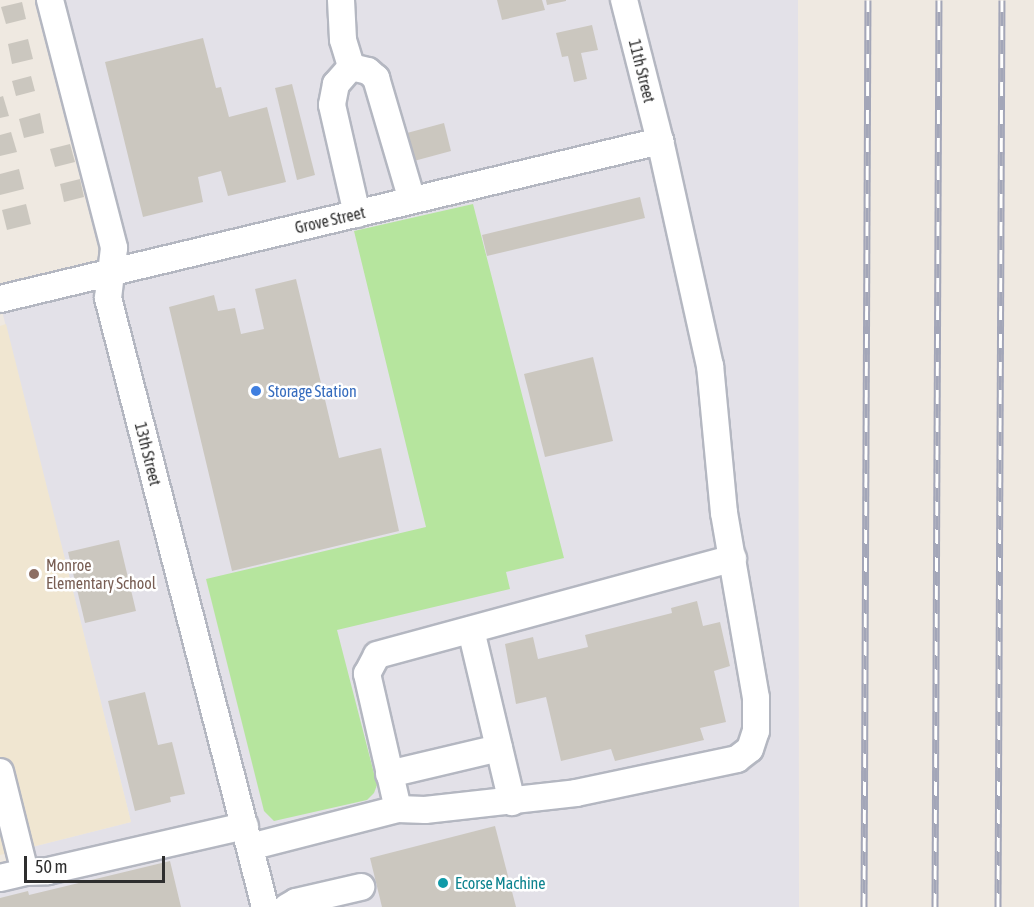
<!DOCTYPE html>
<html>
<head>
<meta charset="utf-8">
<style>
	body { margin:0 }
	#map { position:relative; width:1034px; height:907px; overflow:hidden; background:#efe9e1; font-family:"Asap Condensed",sans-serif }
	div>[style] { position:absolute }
	.industrial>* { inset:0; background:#e3e1e8 }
	.education>* { inset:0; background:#f0e6d1 }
	.green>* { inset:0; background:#b6e59e }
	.building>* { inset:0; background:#cbc7bf }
	.roads { filter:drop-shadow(2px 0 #b4b7c1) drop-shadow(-2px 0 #b4b7c1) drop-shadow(0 2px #b4b7c1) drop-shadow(0 -2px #b4b7c1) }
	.minor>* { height:26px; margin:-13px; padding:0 13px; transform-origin:13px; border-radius:13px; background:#fff }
	.rail>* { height:7px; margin-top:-3.5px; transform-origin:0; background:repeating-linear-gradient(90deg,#fff 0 14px,#a3a6b8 0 28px); box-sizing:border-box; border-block:2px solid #a3a6b8 }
	.dots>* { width:16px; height:16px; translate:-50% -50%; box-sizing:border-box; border:3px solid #fff; border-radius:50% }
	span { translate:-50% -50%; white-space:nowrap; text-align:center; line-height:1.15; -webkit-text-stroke:5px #fff; paint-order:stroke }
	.street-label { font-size:16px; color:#2e2e2e }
	.shop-label { font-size:16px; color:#366cbe }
	.left { translate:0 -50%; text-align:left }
	.education-label { font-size:16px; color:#785e54 }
	.culture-label { font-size:16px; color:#0d838f }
	.scale { position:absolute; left:24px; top:856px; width:141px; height:27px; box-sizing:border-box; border:3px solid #2e2e2e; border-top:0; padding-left:8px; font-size:18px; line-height:21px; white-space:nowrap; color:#2e2e2e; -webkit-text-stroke:4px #fff; paint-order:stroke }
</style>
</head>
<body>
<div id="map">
	<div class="industrial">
		<div style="clip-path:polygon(50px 0,798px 0,799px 907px,0 907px,0 878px,20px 850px,131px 822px,0 303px,110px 272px)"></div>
	</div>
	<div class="education">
		<div style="clip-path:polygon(6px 324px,131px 822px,0 855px,0 326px)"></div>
	</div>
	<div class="green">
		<div style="clip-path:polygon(473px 204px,564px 558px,506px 572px,510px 589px,337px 630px,377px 785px,374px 793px,367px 800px,274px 821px,264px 811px,206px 579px,426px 527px,354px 231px)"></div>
	</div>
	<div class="building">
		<div style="clip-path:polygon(497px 0,542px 0,545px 10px,502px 20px)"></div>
		<div style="clip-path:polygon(546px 0,566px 0,566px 1px,547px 5px)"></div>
		<div style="clip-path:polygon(22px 2px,26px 19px,6px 24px,1px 7px)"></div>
		<div style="clip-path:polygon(592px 25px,598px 50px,581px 53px,587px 79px,574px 82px,568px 56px,562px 57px,556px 33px)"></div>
		<div style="clip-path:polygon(203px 38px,216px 88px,221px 87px,229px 117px,267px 107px,286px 182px,228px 196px,221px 171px,198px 177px,203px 202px,143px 217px,105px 62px)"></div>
		<div style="clip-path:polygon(28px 39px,33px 59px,12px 64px,8px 44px)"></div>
		<div style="clip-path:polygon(31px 76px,35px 91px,16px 96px,12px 81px)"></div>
		<div style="clip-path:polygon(292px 84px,315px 175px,297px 180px,275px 88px)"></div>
		<div style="clip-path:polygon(3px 96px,9px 116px,0 118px,0 97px)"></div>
		<div style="clip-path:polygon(40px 113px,44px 133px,24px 138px,19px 119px)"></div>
		<div style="clip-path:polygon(444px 123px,451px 151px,414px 161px,407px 133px)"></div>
		<div style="clip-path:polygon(11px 132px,17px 152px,0 156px,0 135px)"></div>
		<div style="clip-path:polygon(70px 144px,75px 162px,55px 167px,50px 149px)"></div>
		<div style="clip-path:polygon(19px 169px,24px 189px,0 195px,0 174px)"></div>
		<div style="clip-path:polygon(80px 179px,84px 197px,64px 202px,60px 184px)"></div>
		<div style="clip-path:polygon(640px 197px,645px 218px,487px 256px,482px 235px)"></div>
		<div style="clip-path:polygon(26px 204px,31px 224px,7px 230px,2px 210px)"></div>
		<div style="clip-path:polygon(296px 279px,339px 458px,381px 448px,399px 531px,232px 571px,169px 307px,214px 295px,218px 311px,235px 308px,241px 334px,264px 329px,255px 289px)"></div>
		<div style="clip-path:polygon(593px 357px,613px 441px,545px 457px,524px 374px)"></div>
		<div style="clip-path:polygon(119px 540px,136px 611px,85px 623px,68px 552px)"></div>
		<div style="clip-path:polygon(697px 601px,703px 626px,720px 622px,730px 666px,714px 671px,726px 722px,700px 728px,704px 740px,615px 761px,611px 749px,561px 761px,546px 697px,516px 704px,505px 644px,533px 637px,538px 659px,588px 647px,585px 635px,672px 613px,671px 608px)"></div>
		<div style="clip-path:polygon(145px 692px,158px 745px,172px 742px,185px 794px,170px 797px,171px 802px,135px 811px,108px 701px)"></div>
		<div style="clip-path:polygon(495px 826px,516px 907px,382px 907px,370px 858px)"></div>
		<div style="clip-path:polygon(170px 861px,181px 907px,0 907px,0 898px,28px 891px,29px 895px)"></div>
	</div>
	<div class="roads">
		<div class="minor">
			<div style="left:50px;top:0;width:256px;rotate:75.5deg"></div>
			<div style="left:114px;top:248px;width:50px;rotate:96.8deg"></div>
			<div style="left:108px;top:298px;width:629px;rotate:75.54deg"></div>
			<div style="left:341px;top:0;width:40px;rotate:87.1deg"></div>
			<div style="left:343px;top:40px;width:28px;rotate:73deg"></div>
			<div style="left:351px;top:67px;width:23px;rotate:131deg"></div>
			<div style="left:336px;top:84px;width:21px;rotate:101deg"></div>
			<div style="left:332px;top:105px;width:112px;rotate:77.1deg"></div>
			<div style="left:351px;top:67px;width:17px;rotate:13deg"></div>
			<div style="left:368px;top:71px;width:11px;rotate:41deg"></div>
			<div style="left:376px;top:78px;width:127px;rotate:73.6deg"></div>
			<div style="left:0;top:299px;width:679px;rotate:-13.46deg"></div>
			<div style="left:471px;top:630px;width:177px;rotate:76.6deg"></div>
			<div style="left:0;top:772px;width:103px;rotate:76deg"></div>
			<div style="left:389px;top:774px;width:113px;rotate:-13.3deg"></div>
			<div style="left:398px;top:809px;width:139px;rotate:-102.9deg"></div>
			<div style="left:367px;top:674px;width:21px;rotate:-62deg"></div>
			<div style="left:377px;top:655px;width:369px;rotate:-15.2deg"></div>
			<div style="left:250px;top:847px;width:153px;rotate:-14.4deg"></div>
			<div style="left:398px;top:809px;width:27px;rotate:2deg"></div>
			<div style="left:425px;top:810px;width:152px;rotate:-6.4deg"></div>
			<div style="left:576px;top:793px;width:165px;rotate:-11.9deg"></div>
			<div style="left:737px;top:759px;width:16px;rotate:-38deg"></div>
			<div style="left:750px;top:749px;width:19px;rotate:-72deg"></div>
			<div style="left:756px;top:731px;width:33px;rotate:-90deg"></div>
			<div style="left:756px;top:698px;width:188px;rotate:-99.8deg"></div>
			<div style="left:724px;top:513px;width:148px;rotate:-95.4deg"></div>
			<div style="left:710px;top:366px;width:230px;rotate:-102.5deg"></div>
			<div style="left:660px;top:141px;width:146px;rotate:-104.3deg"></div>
			<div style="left:0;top:878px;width:26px;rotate:-13deg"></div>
			<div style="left:25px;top:872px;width:23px;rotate:-2deg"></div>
			<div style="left:48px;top:871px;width:202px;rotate:-12.9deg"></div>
			<div style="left:287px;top:907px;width:10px;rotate:-29deg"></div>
			<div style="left:296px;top:902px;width:67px;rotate:-13deg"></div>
		</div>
	</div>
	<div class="rail">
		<div style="left:864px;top:907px;width:907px;rotate:-89.75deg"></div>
		<div style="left:935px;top:907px;width:907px;rotate:-89.75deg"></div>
		<div style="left:998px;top:907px;width:907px;rotate:-89.75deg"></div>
	</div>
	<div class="dots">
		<div style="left:256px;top:391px;background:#3f7fe0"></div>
		<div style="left:34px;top:574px;background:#8d6e63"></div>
		<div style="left:443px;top:883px;background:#0f9aa8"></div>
	</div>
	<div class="street-label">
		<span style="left:642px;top:71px;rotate:76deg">11th Street</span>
		<span style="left:330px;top:220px;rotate:-13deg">Grove Street</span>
		<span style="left:148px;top:454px;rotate:76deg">13th Street</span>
	</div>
	<div class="shop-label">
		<span class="left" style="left:268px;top:391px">Storage Station</span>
	</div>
	<div class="education-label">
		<span class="left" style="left:46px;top:574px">Monroe<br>Elementary School</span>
	</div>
	<div class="culture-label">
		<span class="left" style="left:455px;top:883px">Ecorse Machine</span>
	</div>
	<div class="scale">50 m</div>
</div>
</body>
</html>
